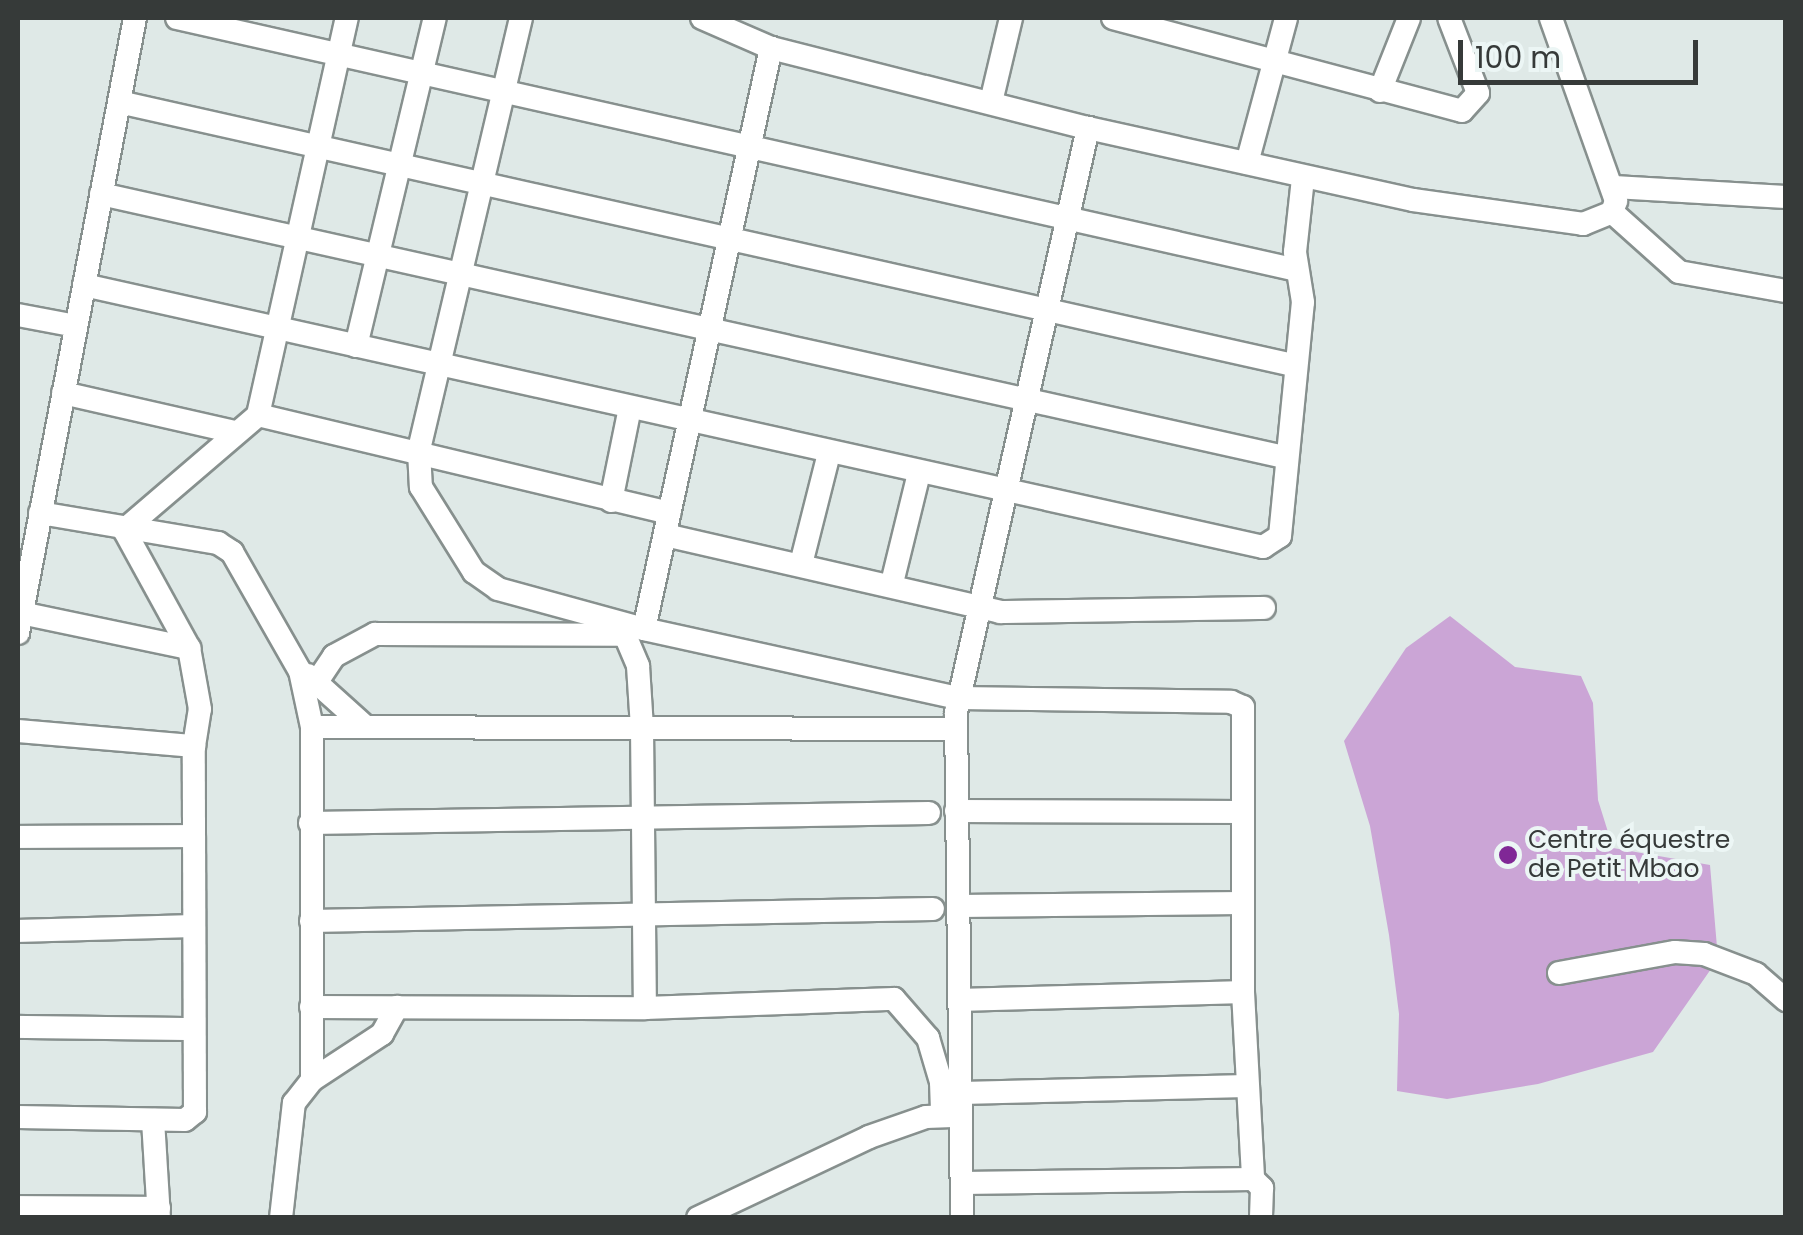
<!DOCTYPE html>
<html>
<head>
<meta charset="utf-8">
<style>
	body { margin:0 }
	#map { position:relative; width:1803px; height:1235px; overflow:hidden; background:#dfe9e7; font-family:Poppins,sans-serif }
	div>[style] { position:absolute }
	.green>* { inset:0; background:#cba5d6 }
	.roads { filter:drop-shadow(2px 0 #87908e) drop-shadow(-2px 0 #87908e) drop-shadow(0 2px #87908e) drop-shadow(0 -2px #87908e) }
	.minor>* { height:22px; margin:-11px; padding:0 11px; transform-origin:11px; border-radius:11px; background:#fff }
	.dots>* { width:28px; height:28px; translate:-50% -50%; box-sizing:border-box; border:5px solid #ecf6f5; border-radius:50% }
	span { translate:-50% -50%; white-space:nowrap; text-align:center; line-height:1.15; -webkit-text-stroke:8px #ecf6f5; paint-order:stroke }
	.poi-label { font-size:25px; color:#363a39 }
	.left { translate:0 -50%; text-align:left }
	.frame { position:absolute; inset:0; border:20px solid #363a39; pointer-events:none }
	.scale { position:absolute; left:1458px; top:40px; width:240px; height:45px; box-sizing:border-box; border:5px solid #363a39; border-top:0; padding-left:12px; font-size:30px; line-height:35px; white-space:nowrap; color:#363a39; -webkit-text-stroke:8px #ecf6f5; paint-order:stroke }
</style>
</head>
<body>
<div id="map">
	<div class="green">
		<div style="clip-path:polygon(1450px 616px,1515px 667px,1581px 676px,1593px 703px,1598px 800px,1613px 848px,1710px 865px,1718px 959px,1653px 1052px,1538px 1084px,1447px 1099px,1397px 1091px,1399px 1014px,1389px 935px,1370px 826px,1344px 741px,1406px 648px)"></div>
	</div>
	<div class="roads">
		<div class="minor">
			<div style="left:177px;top:18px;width:1148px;rotate:12.68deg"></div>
			<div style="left:521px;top:18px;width:445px;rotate:103.3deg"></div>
			<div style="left:419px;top:451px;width:36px;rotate:87deg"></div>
			<div style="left:421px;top:487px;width:100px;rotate:58.1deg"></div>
			<div style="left:474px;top:572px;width:29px;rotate:35deg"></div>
			<div style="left:498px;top:589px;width:151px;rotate:15.3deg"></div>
			<div style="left:644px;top:629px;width:322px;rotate:12.4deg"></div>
			<div style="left:959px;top:698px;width:272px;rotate:0.8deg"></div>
			<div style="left:1231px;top:702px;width:13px;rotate:23deg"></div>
			<div style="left:1243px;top:707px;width:285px;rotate:90deg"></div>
			<div style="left:1243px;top:992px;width:187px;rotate:86.9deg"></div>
			<div style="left:702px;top:18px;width:75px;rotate:23.5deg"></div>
			<div style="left:771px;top:48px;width:327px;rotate:14.2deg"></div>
			<div style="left:1088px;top:128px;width:333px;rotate:12.5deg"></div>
			<div style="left:1413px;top:200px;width:172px;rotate:8deg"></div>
			<div style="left:1583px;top:224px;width:31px;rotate:-22deg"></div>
			<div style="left:1612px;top:212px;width:12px;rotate:-70deg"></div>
			<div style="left:1616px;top:201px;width:194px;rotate:-109.6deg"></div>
			<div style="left:1113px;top:18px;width:361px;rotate:14.9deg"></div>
			<div style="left:1462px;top:111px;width:24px;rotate:-48deg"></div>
			<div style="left:1478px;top:93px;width:80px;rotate:-111.1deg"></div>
			<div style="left:1380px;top:91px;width:79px;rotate:-68.3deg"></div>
			<div style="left:119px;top:102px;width:1203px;rotate:12.63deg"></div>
			<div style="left:991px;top:102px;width:86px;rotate:-76.6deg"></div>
			<div style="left:1247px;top:163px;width:150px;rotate:-74.9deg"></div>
			<div style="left:1614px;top:187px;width:172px;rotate:3.3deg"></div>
			<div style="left:101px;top:194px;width:1212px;rotate:12.53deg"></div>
			<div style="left:1612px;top:212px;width:90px;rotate:41.8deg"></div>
			<div style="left:1679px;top:272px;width:109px;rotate:10.1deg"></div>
			<div style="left:84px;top:285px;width:1208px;rotate:12.53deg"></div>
			<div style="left:1263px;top:547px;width:20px;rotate:-33deg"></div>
			<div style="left:1280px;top:536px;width:235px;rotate:-84.4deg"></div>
			<div style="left:1303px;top:302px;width:51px;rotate:-99.1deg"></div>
			<div style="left:1295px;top:252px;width:74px;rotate:-83.8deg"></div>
			<div style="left:18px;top:315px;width:59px;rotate:10.7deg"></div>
			<div style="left:356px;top:346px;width:337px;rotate:-76.5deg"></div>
			<div style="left:63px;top:393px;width:176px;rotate:12.8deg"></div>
			<div style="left:258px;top:415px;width:407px;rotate:-77.4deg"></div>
			<div style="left:611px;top:501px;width:95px;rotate:-78.5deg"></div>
			<div style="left:40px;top:513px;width:181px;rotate:9.6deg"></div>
			<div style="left:218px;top:543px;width:17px;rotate:33deg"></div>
			<div style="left:232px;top:552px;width:137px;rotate:60.3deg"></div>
			<div style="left:300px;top:671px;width:57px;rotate:77.9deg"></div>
			<div style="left:312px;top:727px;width:353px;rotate:90deg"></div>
			<div style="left:124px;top:530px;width:177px;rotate:-40.6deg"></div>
			<div style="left:258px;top:415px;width:423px;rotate:13.4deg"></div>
			<div style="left:665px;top:535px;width:344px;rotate:12.9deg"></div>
			<div style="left:1000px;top:612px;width:264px;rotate:-0.9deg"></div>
			<div style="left:801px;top:564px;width:114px;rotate:-75.8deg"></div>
			<div style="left:892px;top:583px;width:113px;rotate:-76.2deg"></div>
			<div style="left:21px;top:613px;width:172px;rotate:11.8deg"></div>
			<div style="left:644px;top:629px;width:595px;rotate:-77.67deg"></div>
			<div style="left:18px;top:633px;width:626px;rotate:-79.23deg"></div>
			<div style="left:308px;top:675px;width:78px;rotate:41.9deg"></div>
			<div style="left:318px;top:680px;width:29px;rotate:-56deg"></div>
			<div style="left:334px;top:656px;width:47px;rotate:-28.2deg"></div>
			<div style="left:375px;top:634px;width:250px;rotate:0.2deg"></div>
			<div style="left:625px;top:635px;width:34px;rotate:67deg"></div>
			<div style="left:638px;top:666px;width:62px;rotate:86.3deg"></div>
			<div style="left:642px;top:728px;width:280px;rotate:89.4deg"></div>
			<div style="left:312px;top:727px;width:644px;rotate:0.18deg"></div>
			<div style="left:18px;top:731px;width:177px;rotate:4.9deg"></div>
			<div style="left:194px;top:746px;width:37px;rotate:-81deg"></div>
			<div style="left:200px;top:709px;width:62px;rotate:-100.2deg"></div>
			<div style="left:189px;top:648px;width:135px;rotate:-118.8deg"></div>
			<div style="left:956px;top:811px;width:287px;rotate:0.2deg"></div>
			<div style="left:310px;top:823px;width:619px;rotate:-0.93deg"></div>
			<div style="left:18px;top:837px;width:172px;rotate:-0.3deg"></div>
			<div style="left:959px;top:906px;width:283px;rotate:-0.6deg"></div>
			<div style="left:311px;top:921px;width:622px;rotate:-1.11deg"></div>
			<div style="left:18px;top:931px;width:174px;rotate:-1.6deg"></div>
			<div style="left:1559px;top:973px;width:118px;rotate:-10.3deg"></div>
			<div style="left:1675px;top:952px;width:29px;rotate:4deg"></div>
			<div style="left:1704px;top:954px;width:56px;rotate:21deg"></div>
			<div style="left:1756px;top:974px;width:40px;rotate:41deg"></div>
			<div style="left:960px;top:1000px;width:283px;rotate:-1.6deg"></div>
			<div style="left:311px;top:1007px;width:334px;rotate:0.2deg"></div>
			<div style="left:645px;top:1008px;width:249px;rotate:-2.1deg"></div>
			<div style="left:894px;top:999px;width:52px;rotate:48.9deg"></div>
			<div style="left:928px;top:1038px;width:46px;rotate:73.5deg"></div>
			<div style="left:941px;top:1082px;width:33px;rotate:88deg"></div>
			<div style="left:18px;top:1027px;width:176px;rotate:0.7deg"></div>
			<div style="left:962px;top:1093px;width:284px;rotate:-1.4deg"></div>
			<div style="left:18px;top:1117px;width:167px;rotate:1deg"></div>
			<div style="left:185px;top:1120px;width:13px;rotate:-39deg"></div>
			<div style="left:195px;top:1112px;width:366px;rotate:-90.2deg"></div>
			<div style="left:153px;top:1120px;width:98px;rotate:86.5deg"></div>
			<div style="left:962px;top:1183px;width:291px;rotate:-0.8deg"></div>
			<div style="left:1253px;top:1179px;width:13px;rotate:45deg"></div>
			<div style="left:1262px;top:1188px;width:30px;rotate:92deg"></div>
			<div style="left:18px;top:1207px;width:141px;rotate:0.4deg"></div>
			<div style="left:281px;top:1218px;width:116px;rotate:-83.6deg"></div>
			<div style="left:294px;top:1103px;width:29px;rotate:-52deg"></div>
			<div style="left:312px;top:1080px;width:84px;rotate:-33.3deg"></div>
			<div style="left:382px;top:1034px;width:31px;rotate:-61deg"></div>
			<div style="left:698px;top:1218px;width:189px;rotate:-25.3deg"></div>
			<div style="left:869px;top:1137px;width:60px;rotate:-19.3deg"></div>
			<div style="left:926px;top:1117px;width:27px;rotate:-2deg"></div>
			<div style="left:962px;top:1218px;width:506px;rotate:-90.68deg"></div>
			<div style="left:956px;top:712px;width:599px;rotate:-77.26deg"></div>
		</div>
	</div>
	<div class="dots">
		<div style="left:1508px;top:855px;background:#802896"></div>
	</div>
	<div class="poi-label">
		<span class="left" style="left:1528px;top:855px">Centre équestre<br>de Petit Mbao</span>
	</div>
	<div class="frame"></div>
	<div class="scale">100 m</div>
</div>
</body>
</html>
